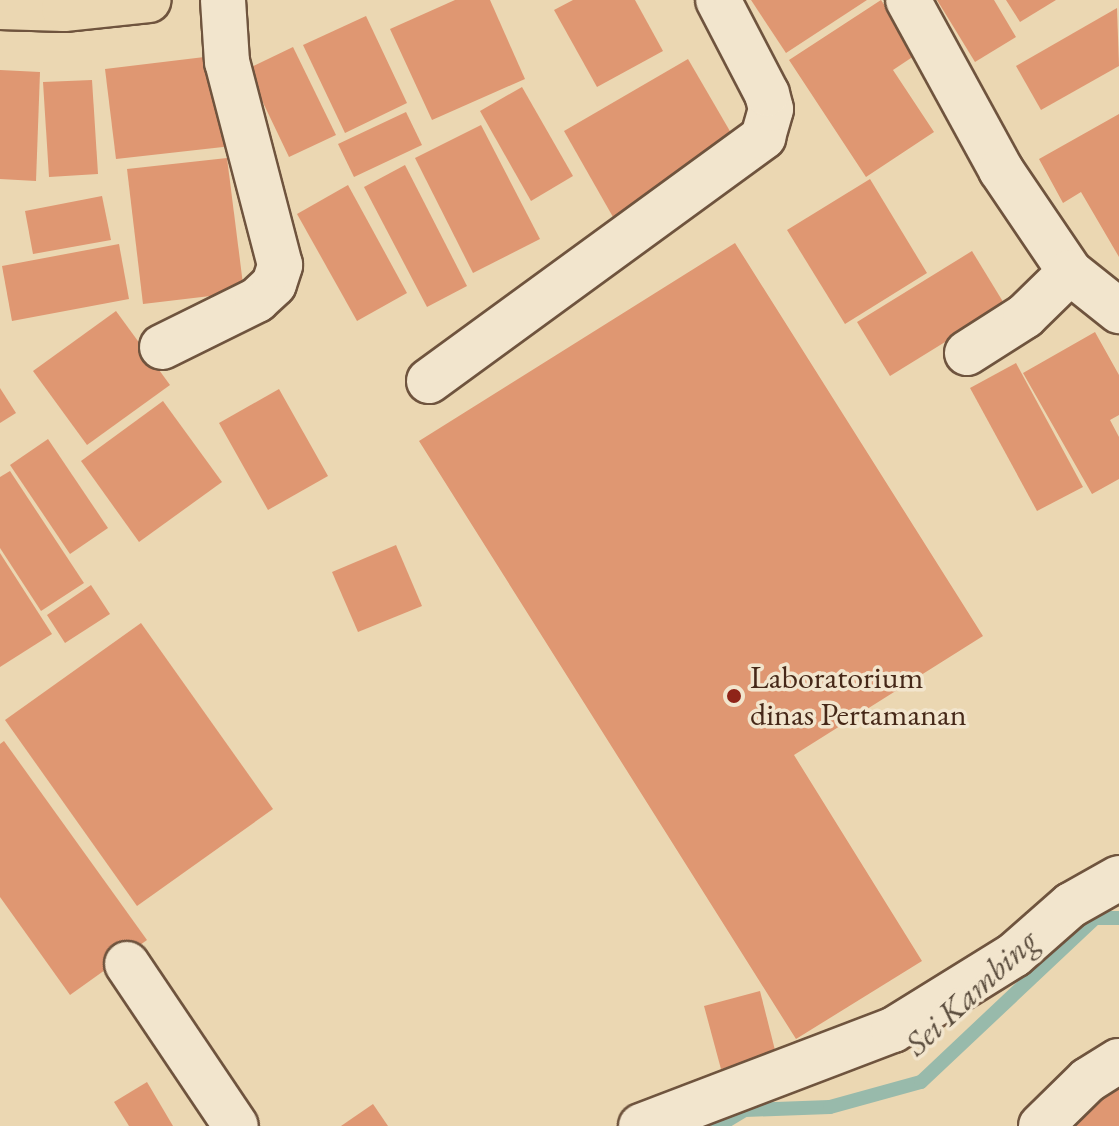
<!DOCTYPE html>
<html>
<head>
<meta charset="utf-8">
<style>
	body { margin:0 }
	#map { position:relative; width:1119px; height:1126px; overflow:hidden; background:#ebd7b2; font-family:"EB Garamond",serif }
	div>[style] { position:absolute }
	.stream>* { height:14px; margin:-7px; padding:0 7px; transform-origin:7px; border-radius:7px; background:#98baab }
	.building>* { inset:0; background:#df9772 }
	.roads { filter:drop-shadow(2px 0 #6f543e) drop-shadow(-2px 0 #6f543e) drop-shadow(0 2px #6f543e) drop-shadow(0 -2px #6f543e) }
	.minor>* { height:44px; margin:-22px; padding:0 22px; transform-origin:22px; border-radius:22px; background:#f2e5cd }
	.major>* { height:44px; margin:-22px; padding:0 22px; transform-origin:22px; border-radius:22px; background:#ebd7b2 }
	.dots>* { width:22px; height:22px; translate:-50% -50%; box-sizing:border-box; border:4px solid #f2e5cd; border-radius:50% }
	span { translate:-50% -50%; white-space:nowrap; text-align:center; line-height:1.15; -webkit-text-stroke:7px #f2e5cd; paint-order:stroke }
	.poi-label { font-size:32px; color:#462818 }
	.left { translate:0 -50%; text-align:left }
	.water-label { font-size:34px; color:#5a4c3d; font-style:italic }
</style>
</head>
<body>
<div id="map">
	<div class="stream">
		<div style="left:718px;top:1126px;width:31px;rotate:-31deg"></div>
		<div style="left:745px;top:1110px;width:85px;rotate:-2deg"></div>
		<div style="left:830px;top:1107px;width:94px;rotate:-15.4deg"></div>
		<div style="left:921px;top:1082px;width:239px;rotate:-43.3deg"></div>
		<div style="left:1095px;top:918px;width:24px"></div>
	</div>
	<div class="building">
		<div style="clip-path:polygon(455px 0,490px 0,525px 79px,432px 120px,390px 29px)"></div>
		<div style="clip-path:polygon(573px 0,635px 0,663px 51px,597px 87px,554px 10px)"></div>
		<div style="clip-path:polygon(751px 0,867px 0,786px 53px)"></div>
		<div style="clip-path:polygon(881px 0,917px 54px,893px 70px,934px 132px,866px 177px,789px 60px)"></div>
		<div style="clip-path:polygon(937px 0,994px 0,1016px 37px,975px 62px)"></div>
		<div style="clip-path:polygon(1006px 0,1056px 0,1020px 22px)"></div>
		<div style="clip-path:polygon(1117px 8px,1119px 66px,1041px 110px,1016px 66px)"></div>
		<div style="clip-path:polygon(366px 16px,407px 103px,345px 133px,303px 45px)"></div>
		<div style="clip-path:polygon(293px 47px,336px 135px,289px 157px,247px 69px)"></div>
		<div style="clip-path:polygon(221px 55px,232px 146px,116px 159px,105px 69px)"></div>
		<div style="clip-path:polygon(688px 59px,738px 145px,613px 217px,564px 131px)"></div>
		<div style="clip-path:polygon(0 70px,40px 72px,36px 181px,0 179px)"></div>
		<div style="clip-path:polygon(92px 80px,98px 174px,49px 177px,43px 82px)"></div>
		<div style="clip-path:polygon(522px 87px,573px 176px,531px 201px,480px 111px)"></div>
		<div style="clip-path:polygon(406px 112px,422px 145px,354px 177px,338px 144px)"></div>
		<div style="clip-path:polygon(1119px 114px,1119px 257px,1081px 192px,1063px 203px,1039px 159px)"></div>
		<div style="clip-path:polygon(481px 125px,540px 239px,473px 273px,415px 158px)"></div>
		<div style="clip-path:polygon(227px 158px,244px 292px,143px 304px,127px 169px)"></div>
		<div style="clip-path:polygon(405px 165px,467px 286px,427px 307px,364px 187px)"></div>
		<div style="clip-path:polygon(870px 179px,927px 273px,845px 324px,787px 230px)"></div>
		<div style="clip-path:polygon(348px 185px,407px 293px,357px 321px,297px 214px)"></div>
		<div style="clip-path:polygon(102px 196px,111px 240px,33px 254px,25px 211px)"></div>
		<div style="clip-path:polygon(735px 243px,983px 636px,794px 755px,922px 961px,796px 1039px,419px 441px)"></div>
		<div style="clip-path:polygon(119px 244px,129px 299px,12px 321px,2px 266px)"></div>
		<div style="clip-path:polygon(972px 251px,1005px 305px,890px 376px,857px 322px)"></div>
		<div style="clip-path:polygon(116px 311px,170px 385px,87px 445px,33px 371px)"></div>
		<div style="clip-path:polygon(1095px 332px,1119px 375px,1119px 415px,1110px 420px,1119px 437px,1119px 479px,1092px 494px,1023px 373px)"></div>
		<div style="clip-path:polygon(1016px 363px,1083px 487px,1037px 511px,970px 388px)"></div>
		<div style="clip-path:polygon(0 388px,16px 413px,0 423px)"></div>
		<div style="clip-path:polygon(279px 389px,328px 476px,268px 510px,219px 423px)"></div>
		<div style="clip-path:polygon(163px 401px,222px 482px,139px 542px,81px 461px)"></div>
		<div style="clip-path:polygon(48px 439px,108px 528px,70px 554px,10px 465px)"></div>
		<div style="clip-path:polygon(10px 471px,84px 583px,41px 611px,0 548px,0 477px)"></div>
		<div style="clip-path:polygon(396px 545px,422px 606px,358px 632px,332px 572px)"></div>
		<div style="clip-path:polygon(0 553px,52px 634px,0 667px)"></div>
		<div style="clip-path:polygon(91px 585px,110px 614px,65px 643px,47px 615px)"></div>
		<div style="clip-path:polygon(141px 623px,273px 809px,137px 906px,5px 720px)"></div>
		<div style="clip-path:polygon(4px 741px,147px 940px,70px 995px,0 897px,0 744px)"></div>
		<div style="clip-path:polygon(760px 991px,776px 1054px,721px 1069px,704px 1006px)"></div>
		<div style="clip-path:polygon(1119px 1075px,1119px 1126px,1060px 1126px)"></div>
		<div style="clip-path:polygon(147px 1082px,173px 1126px,129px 1126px,114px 1102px)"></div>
		<div style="clip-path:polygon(373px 1104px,388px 1126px,341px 1126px)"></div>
	</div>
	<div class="roads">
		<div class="minor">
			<div style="left:908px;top:0;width:194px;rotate:61.3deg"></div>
			<div style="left:1001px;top:170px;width:123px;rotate:55.9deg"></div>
			<div style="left:1070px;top:272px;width:63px;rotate:38.5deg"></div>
			<div style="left:162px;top:347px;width:106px;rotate:-26.3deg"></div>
			<div style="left:257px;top:300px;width:23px;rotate:-43deg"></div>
			<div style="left:274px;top:284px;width:20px;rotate:-72deg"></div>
			<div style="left:280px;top:265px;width:210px;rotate:-104.6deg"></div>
			<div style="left:227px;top:62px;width:62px;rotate:-93.7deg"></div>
			<div style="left:967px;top:353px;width:69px;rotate:-32.5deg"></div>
			<div style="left:1025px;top:316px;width:63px;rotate:-44.4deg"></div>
			<div style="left:429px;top:381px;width:414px;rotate:-36.1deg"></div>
			<div style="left:763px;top:137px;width:29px;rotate:-74deg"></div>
			<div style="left:771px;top:109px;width:16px;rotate:-105deg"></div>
			<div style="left:767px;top:94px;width:106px;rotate:-117.5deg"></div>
			<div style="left:127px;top:964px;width:195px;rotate:56.1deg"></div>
			<div style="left:641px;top:1126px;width:270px;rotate:-20.9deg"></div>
			<div style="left:893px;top:1030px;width:142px;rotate:-31.8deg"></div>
			<div style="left:1014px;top:955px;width:76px;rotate:-41.3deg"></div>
			<div style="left:1071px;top:905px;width:55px;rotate:-29.4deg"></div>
			<div style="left:1041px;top:1126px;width:66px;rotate:-44.4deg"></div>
			<div style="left:1088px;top:1080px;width:36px;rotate:-32deg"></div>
		</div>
		<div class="major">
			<div style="left:0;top:7px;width:64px;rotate:1.8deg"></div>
			<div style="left:64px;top:9px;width:85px;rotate:-6deg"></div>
		</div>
	</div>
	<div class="dots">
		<div style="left:734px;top:696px;background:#8f2418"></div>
	</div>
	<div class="poi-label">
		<span class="left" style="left:750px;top:696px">Laboratorium<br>dinas Pertamanan</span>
	</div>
	<div class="water-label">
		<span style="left:971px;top:992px;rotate:-43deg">Sei Kambing</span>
	</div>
</div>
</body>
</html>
